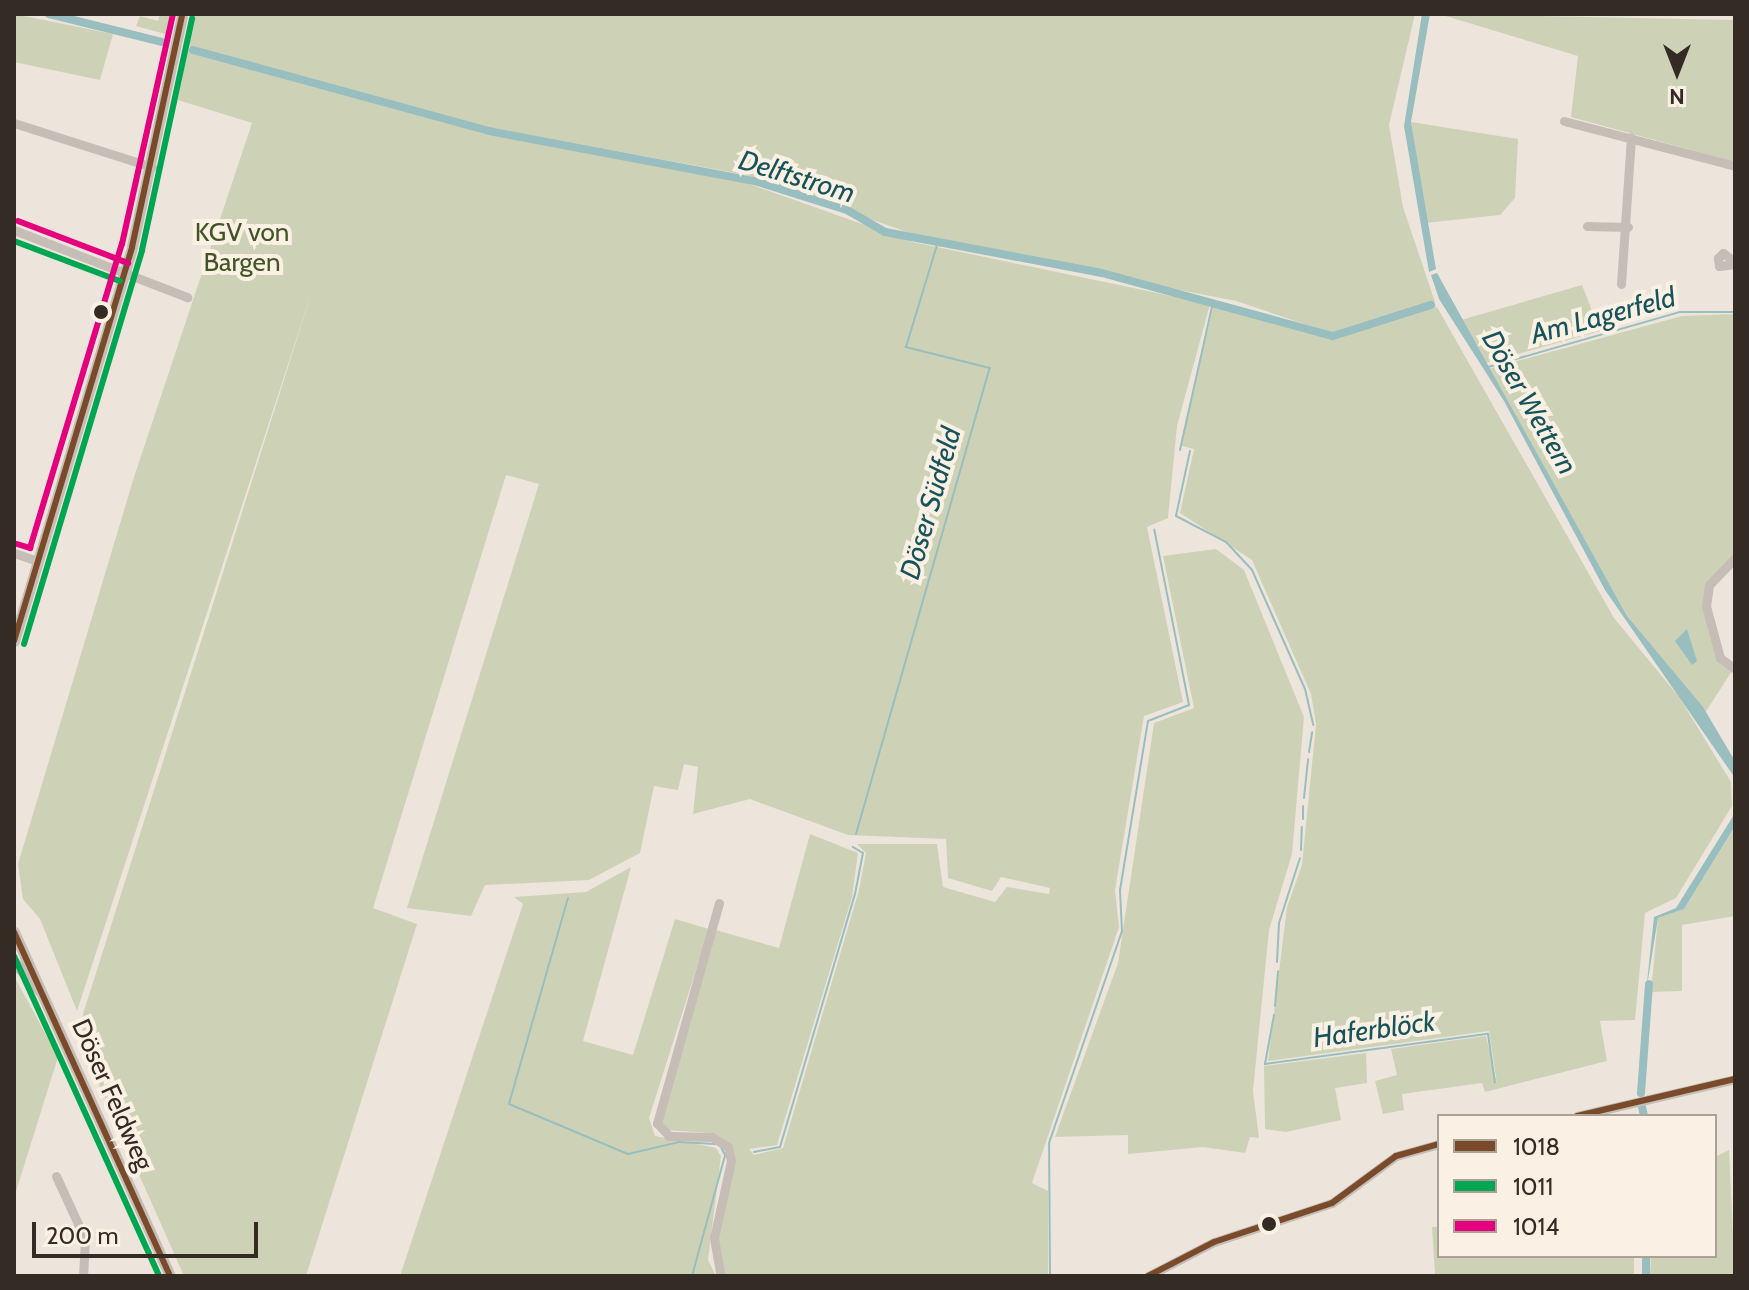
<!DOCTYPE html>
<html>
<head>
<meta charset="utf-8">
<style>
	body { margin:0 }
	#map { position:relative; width:1749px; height:1290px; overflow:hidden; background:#ede5dc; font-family:Cabin,sans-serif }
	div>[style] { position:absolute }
	.green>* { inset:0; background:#cdd2b6 }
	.water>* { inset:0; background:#98bebf }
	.stream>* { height:2px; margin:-1px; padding:0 1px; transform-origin:1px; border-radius:1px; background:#98bebf }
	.canal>* { height:8px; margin:-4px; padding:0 4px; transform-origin:4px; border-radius:4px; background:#98bebf }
	.minor>* { height:9px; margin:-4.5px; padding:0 4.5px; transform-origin:4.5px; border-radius:4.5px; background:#c5bdb6 }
	.tertiary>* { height:11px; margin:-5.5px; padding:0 5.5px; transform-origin:5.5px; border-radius:5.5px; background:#c5bdb6 }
	.bus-1>* { height:6px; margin:-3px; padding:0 3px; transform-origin:3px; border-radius:3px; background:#7a4b2a }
	.bus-2>* { height:6px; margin:-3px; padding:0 3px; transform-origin:3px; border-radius:3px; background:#00a651 }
	.bus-3>* { height:6px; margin:-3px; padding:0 3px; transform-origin:3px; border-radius:3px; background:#e5007d }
	.dots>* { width:22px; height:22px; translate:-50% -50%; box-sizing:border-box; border:4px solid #faf0e3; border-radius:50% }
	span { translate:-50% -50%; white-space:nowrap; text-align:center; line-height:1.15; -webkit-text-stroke:8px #faf0e3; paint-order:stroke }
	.park-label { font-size:26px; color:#435527 }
	.street-label { font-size:26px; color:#352b25 }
	.water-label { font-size:28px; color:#17535a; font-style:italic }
	.frame { position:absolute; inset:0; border:16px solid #352b25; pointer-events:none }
	.legend { position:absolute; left:1437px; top:1114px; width:280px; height:144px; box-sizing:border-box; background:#faf0e3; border:2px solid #aba197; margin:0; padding:10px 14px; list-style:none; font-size:24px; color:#352b25 }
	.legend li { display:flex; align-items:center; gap:16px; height:40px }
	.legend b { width:40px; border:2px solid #aba197 }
	.north { position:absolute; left:1637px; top:32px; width:80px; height:80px; -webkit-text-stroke:6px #faf0e3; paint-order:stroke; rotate:180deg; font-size:22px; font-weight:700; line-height:32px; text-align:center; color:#352b25 }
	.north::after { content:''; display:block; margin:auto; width:28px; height:36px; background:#352b25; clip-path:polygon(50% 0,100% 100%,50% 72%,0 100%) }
	.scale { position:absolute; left:32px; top:1222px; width:226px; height:36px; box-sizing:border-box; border:4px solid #352b25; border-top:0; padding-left:10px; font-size:24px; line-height:28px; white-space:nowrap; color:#352b25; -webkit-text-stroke:6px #faf0e3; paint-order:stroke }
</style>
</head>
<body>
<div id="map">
	<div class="green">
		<div style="clip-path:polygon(14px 14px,113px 34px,100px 80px,14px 62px)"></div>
		<div style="clip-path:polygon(160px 14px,175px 14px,169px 35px,136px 26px,140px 16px,158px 21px)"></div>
		<div style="clip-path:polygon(194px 14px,1415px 14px,1389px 125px,1403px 207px,1435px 302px,1334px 334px,1236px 301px,938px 243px,746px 175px,483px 126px,189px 47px)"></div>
		<div style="clip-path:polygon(1439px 14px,1735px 20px,1735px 162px,1571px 117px,1578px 56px)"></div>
		<div style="clip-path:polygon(188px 49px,488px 134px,732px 178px,913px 242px,1210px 304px,1177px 426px,1168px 518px,1147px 527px,1183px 702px,1144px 716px,1115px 890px,1119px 927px,1032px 1183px,1048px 1191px,1048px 1276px,725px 1276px,717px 1243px,734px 1150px,710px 1133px,665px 1130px,659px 1119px,716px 930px,779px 948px,810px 834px,858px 853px,852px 897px,777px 1145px,749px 1149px,754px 1155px,783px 1148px,859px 890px,866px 853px,857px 844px,937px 844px,943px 887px,995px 902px,1007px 887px,1049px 894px,1050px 888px,1001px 877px,992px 891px,948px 878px,946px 839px,848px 835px,750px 799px,693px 814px,698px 767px,684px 764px,678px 790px,654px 786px,640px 853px,589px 880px,485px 885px,471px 916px,407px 908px,539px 484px,506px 475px,373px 908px,417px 924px,306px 1276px,184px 1276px,82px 1046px,83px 1014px,314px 285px,77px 1011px,40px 919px,23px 899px,18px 864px,134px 477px,252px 123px,178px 100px)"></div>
		<div style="clip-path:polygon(1411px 122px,1518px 139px,1515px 198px,1500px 215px,1425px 223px)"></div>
		<div style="clip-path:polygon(1582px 285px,1600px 331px,1486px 363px,1461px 320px)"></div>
		<div style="clip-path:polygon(1214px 304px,1335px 338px,1437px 307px,1614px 618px,1679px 697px,1731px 782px,1732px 806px,1676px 898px,1645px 913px,1635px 1020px,1600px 1021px,1607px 1061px,1485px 1092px,1482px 1083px,1402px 1094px,1404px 1110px,1383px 1114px,1375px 1081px,1397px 1075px,1391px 1049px,1486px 1036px,1497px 1084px,1489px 1031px,1268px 1061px,1287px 907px,1302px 865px,1316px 724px,1311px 694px,1252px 560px,1180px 513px,1194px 449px,1182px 446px,1184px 428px)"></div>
		<div style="clip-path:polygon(1735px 314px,1735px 555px,1707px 584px,1708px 629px,1720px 664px,1732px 671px,1705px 713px,1627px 616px,1488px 369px,1682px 316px)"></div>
		<div style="clip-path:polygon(1216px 549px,1244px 570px,1304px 717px,1292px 854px,1269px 930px,1253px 1091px,1259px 1138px,1250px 1137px,1245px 1153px,1203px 1147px,1128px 1154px,1128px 1135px,1055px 1137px,1118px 963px,1154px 723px,1194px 708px,1163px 556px)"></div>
		<div style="clip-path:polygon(1735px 826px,1735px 916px,1682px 925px,1682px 991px,1651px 992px,1658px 918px,1684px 909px)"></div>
		<div style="clip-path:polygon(631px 867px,583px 1041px,633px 1055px,675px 919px,709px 929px,649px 1118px,655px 1136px,716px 1148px,721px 1156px,708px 1260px,716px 1276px,400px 1276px,523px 904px,514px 897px,586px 892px)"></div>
		<div style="clip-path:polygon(14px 976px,58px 1057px,14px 1198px)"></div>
		<div style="clip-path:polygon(1366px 1053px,1367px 1083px,1335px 1088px,1341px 1120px,1286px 1132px,1265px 1129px,1264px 1066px)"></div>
		<div style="clip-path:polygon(1729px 1150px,1735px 1276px,1650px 1276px,1651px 1256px,1715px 1256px,1715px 1157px)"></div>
		<div style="clip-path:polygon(1432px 1227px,1439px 1227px,1439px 1256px,1634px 1256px,1634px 1276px,1409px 1276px,1435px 1274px)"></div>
	</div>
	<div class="water">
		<div style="clip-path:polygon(1422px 14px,1430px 14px,1411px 122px,1436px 269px,1429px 272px,1404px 126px)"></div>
		<div style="clip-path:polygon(1437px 273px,1627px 616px,1703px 707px,1735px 761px,1735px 778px,1605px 590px,1504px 401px,1439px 299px,1431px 275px)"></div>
		<div style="clip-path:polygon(1687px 629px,1697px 661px,1692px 665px,1675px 641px)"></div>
		<div style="clip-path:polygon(1735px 813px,1735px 826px,1684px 909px,1658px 918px,1646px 992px,1654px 917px,1676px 908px)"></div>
	</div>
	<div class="stream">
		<div style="left:1488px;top:367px;width:200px;rotate:-16deg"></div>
		<div style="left:1680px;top:312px;width:55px"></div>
		<div style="left:1180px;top:450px;width:152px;rotate:-77.4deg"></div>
		<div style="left:1190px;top:451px;width:66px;rotate:102.2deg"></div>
		<div style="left:1176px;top:516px;width:56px;rotate:27.5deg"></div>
		<div style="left:1226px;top:542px;width:38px;rotate:47deg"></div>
		<div style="left:1252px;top:570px;width:130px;rotate:66deg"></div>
		<div style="left:1305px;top:689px;width:37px;rotate:77deg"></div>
		<div style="left:1309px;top:752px;width:20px;rotate:-81deg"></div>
		<div style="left:1304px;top:798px;width:39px;rotate:-84deg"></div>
		<div style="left:1303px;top:819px;width:13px;rotate:-90deg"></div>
		<div style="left:856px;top:834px;width:485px;rotate:-74deg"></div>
		<div style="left:990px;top:368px;width:87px;rotate:-166deg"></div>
		<div style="left:906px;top:347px;width:107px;rotate:-73.1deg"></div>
		<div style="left:1301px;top:850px;width:23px;rotate:-88deg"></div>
		<div style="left:568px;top:898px;width:214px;rotate:106deg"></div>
		<div style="left:509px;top:1104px;width:129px;rotate:22.8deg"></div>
		<div style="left:628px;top:1154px;width:52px;rotate:-13.2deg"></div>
		<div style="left:679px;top:1142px;width:36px;rotate:3deg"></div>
		<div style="left:1277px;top:962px;width:39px;rotate:-87deg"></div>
		<div style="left:1279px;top:923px;width:68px;rotate:-72.1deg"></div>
		<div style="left:1275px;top:1006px;width:35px;rotate:-85deg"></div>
		<div style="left:1274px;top:1015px;width:50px;rotate:100.4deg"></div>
		<div style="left:1265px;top:1064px;width:225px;rotate:-7.7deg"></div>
		<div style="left:1488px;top:1034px;width:49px;rotate:81.9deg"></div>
		<div style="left:754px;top:1152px;width:26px;rotate:-11deg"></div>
		<div style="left:780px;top:1147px;width:264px;rotate:-73.5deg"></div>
		<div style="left:855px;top:894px;width:42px;rotate:-79deg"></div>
		<div style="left:863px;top:853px;width:12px;rotate:-149deg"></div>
		<div style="left:692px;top:1276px;width:125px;rotate:-74.7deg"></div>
		<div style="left:725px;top:1155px;width:9px;rotate:-117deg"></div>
		<div style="left:1050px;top:1276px;width:133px;rotate:-90.4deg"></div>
		<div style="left:1049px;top:1143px;width:224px;rotate:-71deg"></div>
		<div style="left:1122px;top:931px;width:41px;rotate:-92.8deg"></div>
		<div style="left:1120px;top:890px;width:171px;rotate:-80.6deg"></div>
		<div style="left:1148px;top:721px;width:44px;rotate:-21.3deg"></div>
		<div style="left:1189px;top:705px;width:179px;rotate:-101.2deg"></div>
	</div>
	<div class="canal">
		<div style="left:49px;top:14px;width:116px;rotate:13.9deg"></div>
		<div style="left:193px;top:50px;width:307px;rotate:15.3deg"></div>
		<div style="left:489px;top:131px;width:274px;rotate:10.7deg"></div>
		<div style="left:758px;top:182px;width:93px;rotate:17.5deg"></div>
		<div style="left:847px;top:210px;width:44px;rotate:30.1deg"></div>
		<div style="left:885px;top:232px;width:221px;rotate:10.7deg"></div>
		<div style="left:1102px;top:273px;width:239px;rotate:15.3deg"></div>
		<div style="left:1333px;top:336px;width:103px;rotate:-17.6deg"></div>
		<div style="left:1641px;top:1093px;width:109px;rotate:-85.8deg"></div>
		<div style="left:1642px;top:1107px;width:9px;rotate:77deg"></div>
		<div style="left:1646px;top:1276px;width:20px;rotate:-90deg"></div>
	</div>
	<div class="minor">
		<div style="left:1564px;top:121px;width:177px;rotate:14.7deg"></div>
		<div style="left:14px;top:123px;width:145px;rotate:17.7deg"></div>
		<div style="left:1587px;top:226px;width:41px;rotate:1.4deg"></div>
		<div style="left:14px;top:230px;width:186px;rotate:21.2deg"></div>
		<div style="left:1735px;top:262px;width:15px;rotate:-143deg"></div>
		<div style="left:1723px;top:253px;width:7px;rotate:135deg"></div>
		<div style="left:1718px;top:258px;width:8px;rotate:83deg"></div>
		<div style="left:1719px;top:266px;width:16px;rotate:-7deg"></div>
		<div style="left:1621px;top:284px;width:147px;rotate:-86.1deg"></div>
		<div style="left:14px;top:553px;width:24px;rotate:19deg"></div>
		<div style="left:1735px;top:558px;width:37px;rotate:134deg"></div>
		<div style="left:1709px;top:585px;width:21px;rotate:98deg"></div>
		<div style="left:1706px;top:606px;width:54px;rotate:74.9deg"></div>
		<div style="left:1720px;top:658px;width:19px;rotate:36deg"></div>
		<div style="left:719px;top:903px;width:229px;rotate:105.7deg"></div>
		<div style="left:657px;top:1123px;width:18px;rotate:47deg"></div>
		<div style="left:669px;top:1136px;width:43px;rotate:1.3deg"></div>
		<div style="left:712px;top:1137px;width:19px;rotate:32deg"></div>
		<div style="left:728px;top:1147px;width:14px;rotate:78deg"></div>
		<div style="left:731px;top:1161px;width:79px;rotate:102.4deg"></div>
		<div style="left:714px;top:1238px;width:39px;rotate:80deg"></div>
		<div style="left:1577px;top:1116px;width:162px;rotate:-13.2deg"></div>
		<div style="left:56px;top:1176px;width:69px;rotate:65.3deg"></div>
		<div style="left:85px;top:1239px;width:37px;rotate:93deg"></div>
		<div style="left:1148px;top:1276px;width:74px;rotate:-27.3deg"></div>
		<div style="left:1214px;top:1242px;width:124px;rotate:-18.3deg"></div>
		<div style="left:1332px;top:1203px;width:79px;rotate:-36.3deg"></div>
		<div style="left:1396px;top:1156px;width:45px;rotate:-15.6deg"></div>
	</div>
	<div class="tertiary">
		<div style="left:14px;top:641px;width:411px;rotate:-73.3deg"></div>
		<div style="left:132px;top:247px;width:236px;rotate:-77.8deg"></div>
		<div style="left:14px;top:932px;width:378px;rotate:65.6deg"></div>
		<div style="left:14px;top:962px;width:39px;rotate:48deg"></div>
	</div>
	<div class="bus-1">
		<div style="left:14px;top:641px;width:411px;rotate:-73.3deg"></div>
		<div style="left:132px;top:247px;width:236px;rotate:-77.8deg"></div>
		<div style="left:14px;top:932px;width:378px;rotate:65.6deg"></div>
		<div style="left:1577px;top:1116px;width:162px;rotate:-13.2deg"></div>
		<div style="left:1148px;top:1276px;width:74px;rotate:-27.3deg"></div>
		<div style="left:1214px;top:1242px;width:124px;rotate:-18.3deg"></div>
		<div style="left:1332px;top:1203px;width:79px;rotate:-36.3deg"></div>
		<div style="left:1396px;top:1156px;width:45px;rotate:-15.6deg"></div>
	</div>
	<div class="bus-2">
		<div style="left:14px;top:241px;width:113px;rotate:20.7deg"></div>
		<div style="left:24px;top:644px;width:411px;rotate:-73.3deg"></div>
		<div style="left:142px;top:250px;width:237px;rotate:-77.8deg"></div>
		<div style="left:14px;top:956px;width:351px;rotate:65.6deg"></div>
	</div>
	<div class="bus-3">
		<div style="left:18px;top:221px;width:118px;rotate:20.9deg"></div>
		<div style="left:17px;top:544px;width:14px;rotate:17deg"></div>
		<div style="left:30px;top:548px;width:318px;rotate:-73.2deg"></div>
		<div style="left:122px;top:244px;width:236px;rotate:-77.5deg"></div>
	</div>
	<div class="dots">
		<div style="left:101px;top:312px;background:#352b25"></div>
		<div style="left:1269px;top:1224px;background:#352b25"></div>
	</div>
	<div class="park-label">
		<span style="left:242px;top:248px">KGV von<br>Bargen</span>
	</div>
	<div class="street-label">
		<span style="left:112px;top:1095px;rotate:66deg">Döser Feldweg</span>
	</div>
	<div class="water-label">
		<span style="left:797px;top:176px;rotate:17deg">Delftstrom</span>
		<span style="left:1603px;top:315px;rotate:-15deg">Am Lagerfeld</span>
		<span style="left:1530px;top:402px;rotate:60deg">Döser Wettern</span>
		<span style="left:930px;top:503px;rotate:-74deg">Döser Südfeld</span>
		<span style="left:1374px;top:1029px;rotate:-8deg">Haferblöck</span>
	</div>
	<div class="frame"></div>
	<ul class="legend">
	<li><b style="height:10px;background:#7a4b2a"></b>1018</li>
	<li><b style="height:10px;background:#00a651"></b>1011</li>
	<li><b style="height:10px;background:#e5007d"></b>1014</li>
	</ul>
	<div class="north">N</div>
	<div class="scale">200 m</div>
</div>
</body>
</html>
